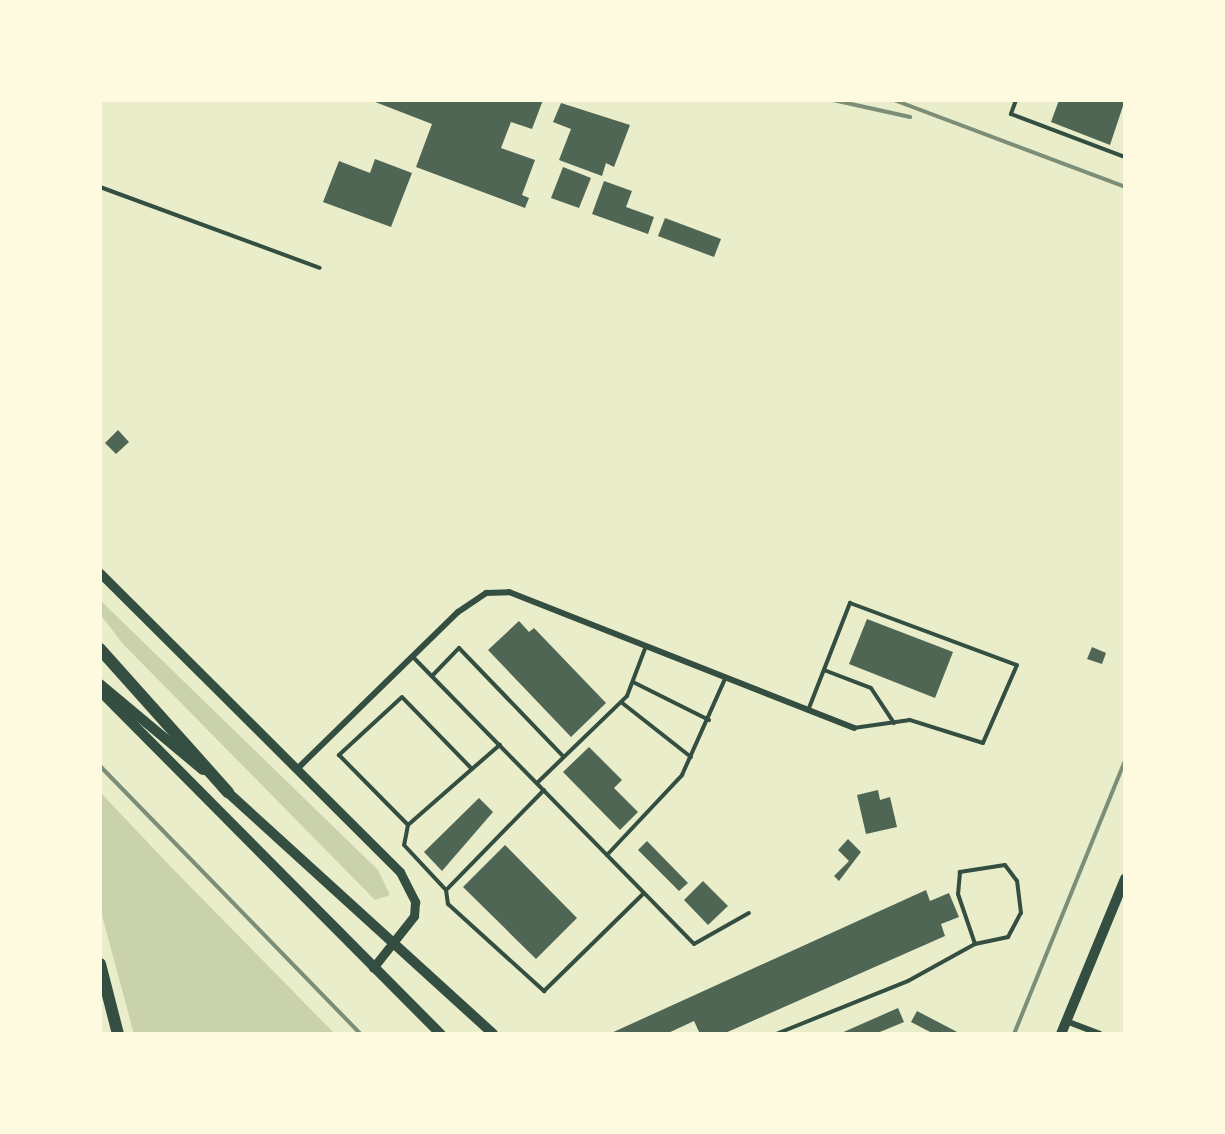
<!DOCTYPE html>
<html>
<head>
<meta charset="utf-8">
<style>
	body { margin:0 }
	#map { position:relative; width:1225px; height:1134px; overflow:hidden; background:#e9edc9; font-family:"DM Sans",sans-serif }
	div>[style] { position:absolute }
	.green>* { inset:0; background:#cad2ad }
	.building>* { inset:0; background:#4f6655 }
	.service>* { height:4px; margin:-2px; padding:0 2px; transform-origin:2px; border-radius:2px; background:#344e41 }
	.minor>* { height:6px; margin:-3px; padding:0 3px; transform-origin:3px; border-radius:3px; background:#344e41 }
	.secondary>* { height:9px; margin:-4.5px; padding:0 4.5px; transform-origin:4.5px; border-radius:4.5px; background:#344e41 }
	.primary>* { height:10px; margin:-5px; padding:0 5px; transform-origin:5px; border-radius:5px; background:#344e41 }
	.motorway>* { height:12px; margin:-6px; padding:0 6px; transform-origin:6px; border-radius:6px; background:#344e41 }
	.rail>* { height:4px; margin:-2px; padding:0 2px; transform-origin:2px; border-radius:2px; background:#7c8e77 }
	span { translate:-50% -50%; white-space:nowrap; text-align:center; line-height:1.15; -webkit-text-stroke:10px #fefae0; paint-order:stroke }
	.frame { position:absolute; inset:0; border:102px solid #fefae0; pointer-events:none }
</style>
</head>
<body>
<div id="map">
	<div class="green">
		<div style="clip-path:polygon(100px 600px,378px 870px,390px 895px,375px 900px,123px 644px,100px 614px)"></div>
		<div style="clip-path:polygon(100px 792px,169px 865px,335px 1034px,134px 1034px,100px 908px)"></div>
	</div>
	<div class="building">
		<div style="clip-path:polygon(370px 100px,543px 100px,532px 129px,511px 122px,501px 148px,535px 160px,522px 195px,529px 198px,525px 208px,416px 167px,432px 124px)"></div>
		<div style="clip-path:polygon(1059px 100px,1125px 100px,1110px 145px,1051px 122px)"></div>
		<div style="clip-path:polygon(561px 103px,630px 125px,614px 167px,606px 163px,602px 176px,559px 160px,571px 129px,553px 122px)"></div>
		<div style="clip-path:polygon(375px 159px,412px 173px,391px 227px,323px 202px,339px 161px,370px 173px)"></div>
		<div style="clip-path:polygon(563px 167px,591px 178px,579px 208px,551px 198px)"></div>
		<div style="clip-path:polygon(604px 181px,632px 191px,626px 207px,654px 217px,648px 234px,592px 214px)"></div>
		<div style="clip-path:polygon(665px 218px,721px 239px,714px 257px,658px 236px)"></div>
		<div style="clip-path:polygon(118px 430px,129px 442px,116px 454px,105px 443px)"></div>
		<div style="clip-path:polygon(867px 619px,953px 652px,935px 698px,849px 664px)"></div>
		<div style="clip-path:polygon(519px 621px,529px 632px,534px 628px,606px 703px,571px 737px,488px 650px)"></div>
		<div style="clip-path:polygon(1092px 647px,1106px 653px,1102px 664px,1087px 659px)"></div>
		<div style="clip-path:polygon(589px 747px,622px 780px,614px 788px,638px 812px,620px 830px,563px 772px)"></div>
		<div style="clip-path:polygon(878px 790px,880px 800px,890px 797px,897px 827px,866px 834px,857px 795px)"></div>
		<div style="clip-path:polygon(479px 798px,493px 812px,442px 871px,424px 852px)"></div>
		<div style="clip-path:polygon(848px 839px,861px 852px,839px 881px,834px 876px,849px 861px,838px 850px)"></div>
		<div style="clip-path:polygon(647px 841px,688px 883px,679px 891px,638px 850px)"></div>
		<div style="clip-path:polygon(505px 845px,577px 918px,536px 959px,463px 887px)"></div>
		<div style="clip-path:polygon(703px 881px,728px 906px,708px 925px,684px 900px)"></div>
		<div style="clip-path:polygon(926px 890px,930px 901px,949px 893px,959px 917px,941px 924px,945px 936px,723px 1034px,700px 1034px,694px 1021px,666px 1034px,609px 1034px)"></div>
		<div style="clip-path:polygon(898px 1008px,904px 1022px,875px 1034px,839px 1034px)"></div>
		<div style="clip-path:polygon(917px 1011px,961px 1034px,934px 1034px,911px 1022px)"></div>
	</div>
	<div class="service">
		<div style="left:1016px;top:100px;width:15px;rotate:110deg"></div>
		<div style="left:1011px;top:114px;width:122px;rotate:20.7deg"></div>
		<div style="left:100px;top:187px;width:234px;rotate:20.2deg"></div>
		<div style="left:412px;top:656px;width:403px;rotate:45.6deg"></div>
		<div style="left:694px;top:944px;width:63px;rotate:-29.4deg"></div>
		<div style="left:824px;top:670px;width:50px;rotate:21deg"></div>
		<div style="left:871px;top:688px;width:42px;rotate:56.7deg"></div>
		<div style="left:432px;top:676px;width:39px;rotate:-46deg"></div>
		<div style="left:459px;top:648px;width:151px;rotate:46.1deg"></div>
		<div style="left:633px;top:682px;width:85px;rotate:26.6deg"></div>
		<div style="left:621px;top:702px;width:89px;rotate:38.2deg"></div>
		<div style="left:809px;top:708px;width:113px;rotate:-68.7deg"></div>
		<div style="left:850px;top:603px;width:178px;rotate:20.4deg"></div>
		<div style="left:1017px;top:665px;width:85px;rotate:113.6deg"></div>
		<div style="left:983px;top:743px;width:77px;rotate:-162.5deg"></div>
		<div style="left:910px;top:720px;width:57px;rotate:171.9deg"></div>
		<div style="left:472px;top:769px;width:100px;rotate:-134.2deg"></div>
		<div style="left:402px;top:697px;width:86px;rotate:137.4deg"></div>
		<div style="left:339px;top:755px;width:98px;rotate:45.4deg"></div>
		<div style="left:408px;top:825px;width:85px;rotate:-41.2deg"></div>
		<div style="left:472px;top:769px;width:37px;rotate:-41deg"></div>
		<div style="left:537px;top:783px;width:125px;rotate:-44deg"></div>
		<div style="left:627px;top:696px;width:53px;rotate:-69.2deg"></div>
		<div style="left:544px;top:790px;width:140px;rotate:134.4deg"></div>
		<div style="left:446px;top:890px;width:14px;rotate:82deg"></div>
		<div style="left:448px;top:904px;width:130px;rotate:42.2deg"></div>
		<div style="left:544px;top:991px;width:140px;rotate:-44.4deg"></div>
		<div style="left:408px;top:825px;width:20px;rotate:101deg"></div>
		<div style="left:404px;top:845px;width:60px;rotate:47deg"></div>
		<div style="left:607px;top:855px;width:110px;rotate:-46.8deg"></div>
		<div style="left:682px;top:775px;width:105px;rotate:-65.9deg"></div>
		<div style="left:776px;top:1034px;width:142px;rotate:-21.9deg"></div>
		<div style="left:908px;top:981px;width:77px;rotate:-28.9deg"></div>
		<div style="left:975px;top:944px;width:34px;rotate:-12deg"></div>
		<div style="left:1008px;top:937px;width:27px;rotate:-62deg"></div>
		<div style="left:1021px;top:913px;width:32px;rotate:-97deg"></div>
		<div style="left:1017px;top:881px;width:20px;rotate:-127deg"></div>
		<div style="left:1005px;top:865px;width:46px;rotate:171.2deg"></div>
		<div style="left:960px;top:872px;width:22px;rotate:95deg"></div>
		<div style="left:958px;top:894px;width:53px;rotate:71.2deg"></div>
	</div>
	<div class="minor">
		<div style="left:297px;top:769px;width:225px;rotate:-44.3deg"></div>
		<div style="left:458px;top:612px;width:34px;rotate:-34deg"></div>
		<div style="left:486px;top:593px;width:23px;rotate:-2deg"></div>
		<div style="left:509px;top:592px;width:371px;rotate:21.5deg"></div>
		<div style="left:1066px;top:1021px;width:36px;rotate:21deg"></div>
	</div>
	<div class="secondary">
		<div style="left:100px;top:573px;width:424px;rotate:44.9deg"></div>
		<div style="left:400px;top:872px;width:34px;rotate:63deg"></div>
		<div style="left:415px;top:902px;width:14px;rotate:94deg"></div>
		<div style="left:414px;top:916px;width:66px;rotate:128.3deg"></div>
	</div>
	<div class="primary">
		<div style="left:100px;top:684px;width:134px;rotate:39.9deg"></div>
		<div style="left:101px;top:692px;width:482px;rotate:45.2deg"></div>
		<div style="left:223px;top:788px;width:365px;rotate:42.3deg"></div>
		<div style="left:1061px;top:1034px;width:168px;rotate:-67.6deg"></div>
	</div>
	<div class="motorway">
		<div style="left:100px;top:649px;width:192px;rotate:48.2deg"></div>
		<div style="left:100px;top:964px;width:72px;rotate:75.6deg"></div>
	</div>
	<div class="rail">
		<div style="left:833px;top:100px;width:79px;rotate:12.4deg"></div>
		<div style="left:894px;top:100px;width:247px;rotate:20.6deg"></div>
		<div style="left:100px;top:766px;width:374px;rotate:45.8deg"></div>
		<div style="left:1014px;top:1034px;width:295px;rotate:-67.9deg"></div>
	</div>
	<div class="frame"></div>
</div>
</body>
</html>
